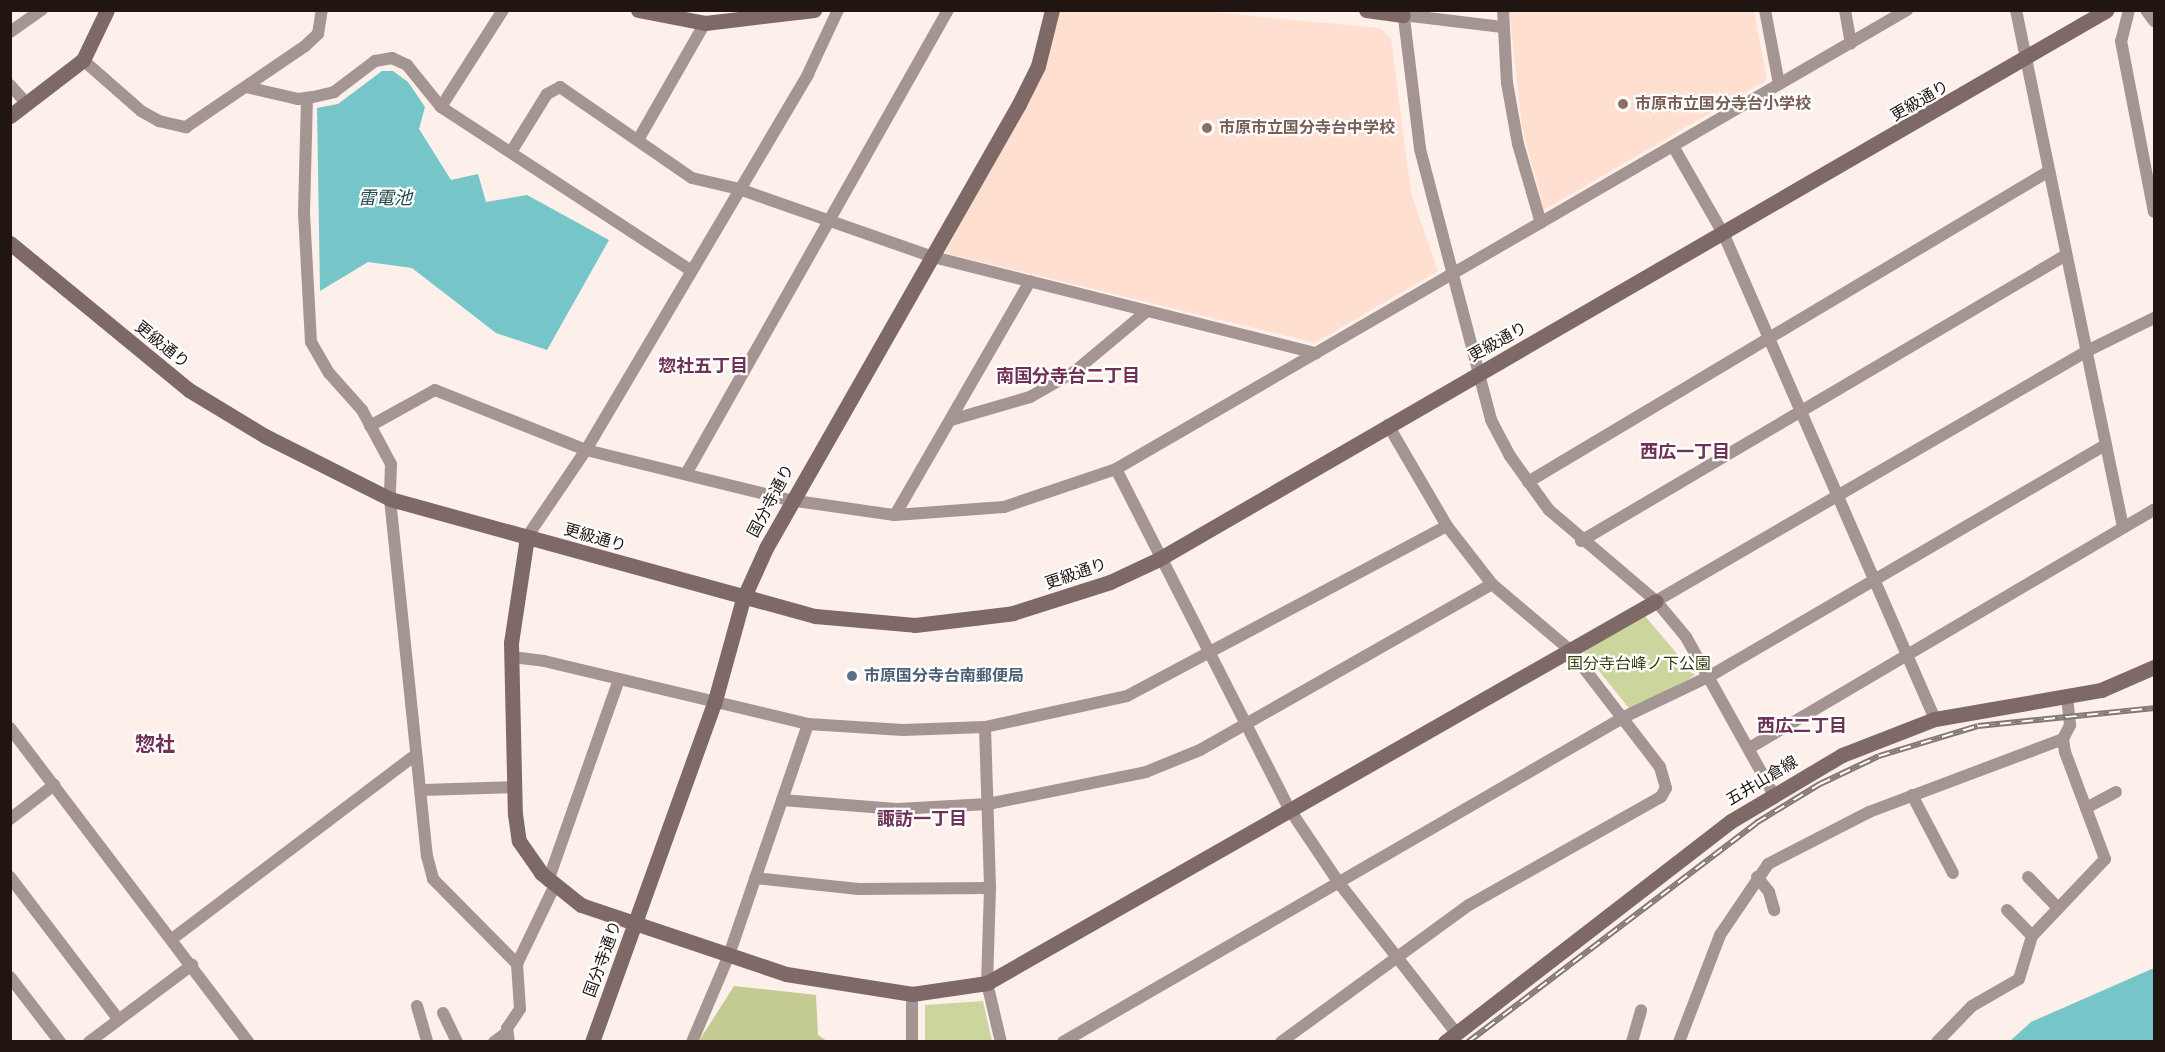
<!DOCTYPE html>
<html>
<head>
<meta charset="utf-8">
<style>
	body { margin:0 }
	#map { position:relative; width:2165px; height:1052px; overflow:hidden; background:#fdf0ea; font-family:"Roboto Condensed","Noto Sans JP",sans-serif }
	div>[style] { position:absolute }
	.built>* { inset:0; background:#ffe0d0 }
	.green>* { inset:0; background:#cdd59e }
	.forest>* { inset:0; background:#c3cb91 }
	.water>* { inset:0; background:#76c5c8 }
	.street>* { height:12px; margin:-6px; padding:0 6px; transform-origin:6px; border-radius:6px; background:#a49593 }
	.secondary>* { height:15px; margin:-7.5px; padding:0 7.5px; transform-origin:7.5px; border-radius:7.5px; background:#7e6966 }
	.rail>* { height:6px; margin-top:-3px; transform-origin:0; background:repeating-linear-gradient(90deg,#fff 0 11px,#837772 0 22px); box-sizing:border-box; border-block:2px solid #837772 }
	.dots>* { width:16px; height:16px; translate:-50% -50%; box-sizing:border-box; border:3px solid #fff; border-radius:50% }
	span { translate:-50% -50%; white-space:nowrap; text-align:center; line-height:1.15; -webkit-text-stroke:4.5px #fff; paint-order:stroke }
	.street-label { font-size:16px; color:#201510 }
	.education-label { font-size:16px; color:#785e54; font-weight:700 }
	.left { translate:0 -50%; text-align:left }
	.park-label { font-size:16px; color:#383d10 }
	.service-label { font-size:16px; color:#4e5e75; font-weight:700 }
	.water-label { font-size:18px; color:#224849; font-style:italic }
	.neighbourhood-label { font-size:18px; color:#6f3156; font-weight:700 }
	.quarter-label { font-size:20px; color:#6f3156; font-weight:700 }
	.frame { position:absolute; inset:0; border:12px solid #201510; pointer-events:none }
</style>
</head>
<body>
<div id="map">
	<div class="built">
		<div style="clip-path:polygon(1509px 10px,1754px 11px,1767px 80px,1544px 210px,1522px 127px)"></div>
		<div style="clip-path:polygon(1060px 11px,1199px 11px,1380px 28px,1391px 38px,1411px 193px,1438px 271px,1315px 343px,945px 253px,1047px 64px)"></div>
	</div>
	<div class="green">
		<div style="clip-path:polygon(1645px 616px,1695px 675px,1632px 712px,1583px 651px)"></div>
		<div style="clip-path:polygon(983px 1001px,992px 1041px,925px 1041px,925px 1005px)"></div>
	</div>
	<div class="forest">
		<div style="clip-path:polygon(734px 986px,816px 995px,818px 1035px,827px 1041px,699px 1041px)"></div>
	</div>
	<div class="water">
		<div style="clip-path:polygon(382px 71px,393px 71px,408px 82px,425px 107px,419px 129px,451px 180px,478px 174px,486px 202px,527px 195px,609px 240px,547px 350px,496px 333px,412px 268px,368px 262px,320px 291px,317px 108px,338px 104px)"></div>
		<div style="clip-path:polygon(2154px 968px,2154px 1041px,2010px 1041px,2031px 1022px)"></div>
	</div>
	<div class="street">
		<div style="left:503px;top:10px;width:115px;rotate:122.6deg"></div>
		<div style="left:441px;top:107px;width:296px;rotate:33.2deg"></div>
		<div style="left:1403px;top:10px;width:140px;rotate:83deg"></div>
		<div style="left:1420px;top:149px;width:280px;rotate:75.3deg"></div>
		<div style="left:1491px;top:420px;width:41px;rotate:62.2deg"></div>
		<div style="left:1510px;top:456px;width:67px;rotate:54.2deg"></div>
		<div style="left:1549px;top:510px;width:140px;rotate:40.4deg"></div>
		<div style="left:1656px;top:601px;width:47px;rotate:50.2deg"></div>
		<div style="left:1686px;top:637px;width:179px;rotate:60.9deg"></div>
		<div style="left:1503px;top:10px;width:73px;rotate:86.9deg"></div>
		<div style="left:1507px;top:83px;width:62px;rotate:79.8deg"></div>
		<div style="left:1518px;top:144px;width:82px;rotate:73.8deg"></div>
		<div style="left:1765px;top:10px;width:75px;rotate:79.3deg"></div>
		<div style="left:1845px;top:10px;width:34px;rotate:80deg"></div>
		<div style="left:2016px;top:10px;width:528px;rotate:78.31deg"></div>
		<div style="left:2129px;top:10px;width:32px;rotate:104deg"></div>
		<div style="left:2121px;top:41px;width:174px;rotate:79.1deg"></div>
		<div style="left:2146px;top:10px;width:14px;rotate:54deg"></div>
		<div style="left:1403px;top:15px;width:100px;rotate:6.9deg"></div>
		<div style="left:10px;top:32px;width:39px;rotate:-35deg"></div>
		<div style="left:83px;top:60px;width:77px;rotate:41.3deg"></div>
		<div style="left:141px;top:111px;width:21px;rotate:29deg"></div>
		<div style="left:159px;top:121px;width:28px;rotate:13deg"></div>
		<div style="left:186px;top:127px;width:144px;rotate:-34.2deg"></div>
		<div style="left:305px;top:46px;width:18px;rotate:-43deg"></div>
		<div style="left:318px;top:34px;width:24px;rotate:-81deg"></div>
		<div style="left:10px;top:85px;width:25px;rotate:48deg"></div>
		<div style="left:246px;top:87px;width:53px;rotate:13deg"></div>
		<div style="left:298px;top:99px;width:15px;rotate:-8deg"></div>
		<div style="left:313px;top:97px;width:22px;rotate:-13deg"></div>
		<div style="left:334px;top:92px;width:51px;rotate:-37.1deg"></div>
		<div style="left:375px;top:61px;width:17px;rotate:-10deg"></div>
		<div style="left:392px;top:58px;width:17px;rotate:25deg"></div>
		<div style="left:407px;top:65px;width:54px;rotate:51deg"></div>
		<div style="left:307px;top:98px;width:115px;rotate:91.5deg"></div>
		<div style="left:304px;top:213px;width:129px;rotate:86.9deg"></div>
		<div style="left:311px;top:342px;width:36px;rotate:60deg"></div>
		<div style="left:329px;top:373px;width:50px;rotate:48.3deg"></div>
		<div style="left:362px;top:410px;width:61px;rotate:61.8deg"></div>
		<div style="left:391px;top:464px;width:35px;rotate:92deg"></div>
		<div style="left:390px;top:499px;width:359px;rotate:84.1deg"></div>
		<div style="left:427px;top:856px;width:24px;rotate:75deg"></div>
		<div style="left:433px;top:879px;width:120px;rotate:45.3deg"></div>
		<div style="left:517px;top:964px;width:45px;rotate:86.2deg"></div>
		<div style="left:520px;top:1009px;width:23px;rotate:124deg"></div>
		<div style="left:507px;top:1028px;width:14px;rotate:82deg"></div>
		<div style="left:638px;top:140px;width:135px;rotate:-60.2deg"></div>
		<div style="left:1673px;top:146px;width:103px;rotate:60.2deg"></div>
		<div style="left:1724px;top:235px;width:528px;rotate:66.45deg"></div>
		<div style="left:511px;top:152px;width:68px;rotate:-58.2deg"></div>
		<div style="left:547px;top:94px;width:15px;rotate:-28deg"></div>
		<div style="left:560px;top:87px;width:160px;rotate:34.6deg"></div>
		<div style="left:692px;top:178px;width:48px;rotate:13.2deg"></div>
		<div style="left:739px;top:189px;width:206px;rotate:19.3deg"></div>
		<div style="left:933px;top:257px;width:395px;rotate:14.1deg"></div>
		<div style="left:951px;top:420px;width:82px;rotate:-16.2deg"></div>
		<div style="left:1030px;top:397px;width:51px;rotate:-29.6deg"></div>
		<div style="left:1074px;top:372px;width:95px;rotate:-39.9deg"></div>
		<div style="left:370px;top:426px;width:74px;rotate:-29deg"></div>
		<div style="left:435px;top:390px;width:162px;rotate:21.7deg"></div>
		<div style="left:586px;top:450px;width:209px;rotate:13.8deg"></div>
		<div style="left:789px;top:500px;width:107px;rotate:8.1deg"></div>
		<div style="left:895px;top:515px;width:109px;rotate:-4.2deg"></div>
		<div style="left:1004px;top:507px;width:118px;rotate:-18.7deg"></div>
		<div style="left:1116px;top:469px;width:915px;rotate:-30.13deg"></div>
		<div style="left:1116px;top:469px;width:383px;rotate:63deg"></div>
		<div style="left:1290px;top:810px;width:88px;rotate:56.1deg"></div>
		<div style="left:1339px;top:883px;width:190px;rotate:52deg"></div>
		<div style="left:686px;top:474px;width:533px;rotate:-60.55deg"></div>
		<div style="left:1528px;top:482px;width:607px;rotate:-30.83deg"></div>
		<div style="left:895px;top:515px;width:270px;rotate:-60deg"></div>
		<div style="left:527px;top:537px;width:105px;rotate:-55.9deg"></div>
		<div style="left:586px;top:450px;width:437px;rotate:-59.4deg"></div>
		<div style="left:808px;top:74px;width:71px;rotate:-64.9deg"></div>
		<div style="left:1581px;top:541px;width:563px;rotate:-30.53deg"></div>
		<div style="left:1656px;top:601px;width:498px;rotate:-30.1deg"></div>
		<div style="left:2087px;top:351px;width:75px;rotate:-26.2deg"></div>
		<div style="left:512px;top:657px;width:32px;rotate:7deg"></div>
		<div style="left:544px;top:661px;width:271px;rotate:13.4deg"></div>
		<div style="left:808px;top:724px;width:95px;rotate:3.6deg"></div>
		<div style="left:903px;top:730px;width:82px;rotate:-2.1deg"></div>
		<div style="left:985px;top:727px;width:145px;rotate:-12.3deg"></div>
		<div style="left:1127px;top:696px;width:362px;rotate:-28deg"></div>
		<div style="left:985px;top:727px;width:161px;rotate:88.2deg"></div>
		<div style="left:990px;top:888px;width:95px;rotate:91.8deg"></div>
		<div style="left:987px;top:983px;width:61px;rotate:76.7deg"></div>
		<div style="left:10px;top:728px;width:394px;rotate:52.8deg"></div>
		<div style="left:1751px;top:747px;width:468px;rotate:-30.5deg"></div>
		<div style="left:422px;top:790px;width:93px;rotate:-1.8deg"></div>
		<div style="left:1912px;top:795px;width:88px;rotate:62.3deg"></div>
		<div style="left:782px;top:800px;width:115px;rotate:4.5deg"></div>
		<div style="left:897px;top:809px;width:91px;rotate:-3.1deg"></div>
		<div style="left:988px;top:804px;width:161px;rotate:-11.4deg"></div>
		<div style="left:1146px;top:772px;width:58px;rotate:-22.2deg"></div>
		<div style="left:1200px;top:750px;width:336px;rotate:-29.6deg"></div>
		<div style="left:2086px;top:808px;width:34px;rotate:-28deg"></div>
		<div style="left:10px;top:819px;width:56px;rotate:-37.7deg"></div>
		<div style="left:10px;top:877px;width:178px;rotate:52.7deg"></div>
		<div style="left:1757px;top:877px;width:19px;rotate:51deg"></div>
		<div style="left:1769px;top:892px;width:19px;rotate:74deg"></div>
		<div style="left:2028px;top:877px;width:43px;rotate:45.9deg"></div>
		<div style="left:755px;top:878px;width:104px;rotate:6.1deg"></div>
		<div style="left:858px;top:889px;width:132px;rotate:-0.4deg"></div>
		<div style="left:548px;top:881px;width:214px;rotate:-70.6deg"></div>
		<div style="left:2007px;top:910px;width:36px;rotate:46deg"></div>
		<div style="left:172px;top:939px;width:305px;rotate:-37.1deg"></div>
		<div style="left:517px;top:964px;width:85px;rotate:-64.3deg"></div>
		<div style="left:10px;top:977px;width:82px;rotate:52.4deg"></div>
		<div style="left:912px;top:994px;width:48px;rotate:90deg"></div>
		<div style="left:417px;top:1006px;width:37px;rotate:74deg"></div>
		<div style="left:443px;top:1013px;width:32px;rotate:64deg"></div>
		<div style="left:89px;top:1042px;width:129px;rotate:-36.8deg"></div>
		<div style="left:494px;top:1042px;width:15px;rotate:-37deg"></div>
		<div style="left:692px;top:1042px;width:95px;rotate:-67deg"></div>
		<div style="left:729px;top:955px;width:244px;rotate:-71.1deg"></div>
		<div style="left:1063px;top:1042px;width:648px;rotate:-30.08deg"></div>
		<div style="left:1624px;top:717px;width:95px;rotate:-25.5deg"></div>
		<div style="left:1710px;top:676px;width:458px;rotate:-30.3deg"></div>
		<div style="left:1281px;top:1042px;width:233px;rotate:-36.1deg"></div>
		<div style="left:1469px;top:905px;width:220px;rotate:-29.4deg"></div>
		<div style="left:1661px;top:797px;width:10px;rotate:-61deg"></div>
		<div style="left:1666px;top:788px;width:22px;rotate:-106deg"></div>
		<div style="left:1660px;top:767px;width:148px;rotate:-127.6deg"></div>
		<div style="left:1570px;top:650px;width:102px;rotate:-139.8deg"></div>
		<div style="left:1492px;top:584px;width:73px;rotate:-127.8deg"></div>
		<div style="left:1447px;top:526px;width:117px;rotate:-120.3deg"></div>
		<div style="left:1632px;top:1042px;width:33px;rotate:-74deg"></div>
		<div style="left:1679px;top:1042px;width:115px;rotate:-69deg"></div>
		<div style="left:1720px;top:935px;width:86px;rotate:-55.9deg"></div>
		<div style="left:1768px;top:864px;width:114px;rotate:-27.2deg"></div>
		<div style="left:1869px;top:812px;width:207px;rotate:-20.6deg"></div>
		<div style="left:1937px;top:1042px;width:50px;rotate:-45.8deg"></div>
		<div style="left:1972px;top:1006px;width:54px;rotate:-29.9deg"></div>
		<div style="left:2019px;top:979px;width:45px;rotate:-73.2deg"></div>
		<div style="left:2032px;top:936px;width:106px;rotate:-46.5deg"></div>
		<div style="left:2105px;top:859px;width:114px;rotate:-110.5deg"></div>
		<div style="left:2065px;top:752px;width:13px;rotate:-99deg"></div>
		<div style="left:2063px;top:739px;width:16px;rotate:-63deg"></div>
		<div style="left:2070px;top:725px;width:29px;rotate:-96deg"></div>
	</div>
	<div class="secondary">
		<div style="left:638px;top:10px;width:68px;rotate:11deg"></div>
		<div style="left:705px;top:23px;width:110px;rotate:-6.8deg"></div>
		<div style="left:1366px;top:10px;width:37px;rotate:8deg"></div>
		<div style="left:10px;top:116px;width:92px;rotate:-37.5deg"></div>
		<div style="left:83px;top:60px;width:55px;rotate:-64.4deg"></div>
		<div style="left:10px;top:243px;width:232px;rotate:39.4deg"></div>
		<div style="left:189px;top:390px;width:89px;rotate:31.2deg"></div>
		<div style="left:265px;top:436px;width:140px;rotate:26.7deg"></div>
		<div style="left:390px;top:499px;width:441px;rotate:15.4deg"></div>
		<div style="left:815px;top:616px;width:100px;rotate:5.1deg"></div>
		<div style="left:915px;top:625px;width:59px;rotate:-6.8deg"></div>
		<div style="left:974px;top:618px;width:39px;rotate:-7deg"></div>
		<div style="left:1013px;top:613px;width:102px;rotate:-17.7deg"></div>
		<div style="left:1110px;top:582px;width:54px;rotate:-25.1deg"></div>
		<div style="left:1159px;top:559px;width:1095px;rotate:-30.08deg"></div>
		<div style="left:527px;top:537px;width:107px;rotate:98.6deg"></div>
		<div style="left:511px;top:643px;width:171px;rotate:88.7deg"></div>
		<div style="left:515px;top:814px;width:27px;rotate:82deg"></div>
		<div style="left:519px;top:841px;width:39px;rotate:55deg"></div>
		<div style="left:541px;top:873px;width:51px;rotate:38.7deg"></div>
		<div style="left:581px;top:905px;width:216px;rotate:18.6deg"></div>
		<div style="left:786px;top:974px;width:128px;rotate:9deg"></div>
		<div style="left:912px;top:994px;width:76px;rotate:-8.3deg"></div>
		<div style="left:987px;top:983px;width:770px;rotate:-29.73deg"></div>
		<div style="left:592px;top:1042px;width:359px;rotate:-70.2deg"></div>
		<div style="left:714px;top:704px;width:109px;rotate:-74.6deg"></div>
		<div style="left:743px;top:599px;width:56px;rotate:-65.7deg"></div>
		<div style="left:766px;top:548px;width:511px;rotate:-60.32deg"></div>
		<div style="left:1019px;top:104px;width:42px;rotate:-63.4deg"></div>
		<div style="left:1038px;top:66px;width:58px;rotate:-76deg"></div>
		<div style="left:1445px;top:1042px;width:361px;rotate:-37.7deg"></div>
		<div style="left:1731px;top:821px;width:129px;rotate:-30.7deg"></div>
		<div style="left:1842px;top:755px;width:100px;rotate:-21.2deg"></div>
		<div style="left:1935px;top:719px;width:169px;rotate:-9.9deg"></div>
		<div style="left:2101px;top:690px;width:58px;rotate:-23.5deg"></div>
	</div>
	<div class="rail">
		<div style="left:1468px;top:1042px;width:362px;rotate:-37.2deg"></div>
		<div style="left:1756px;top:823px;width:75px;rotate:-31.4deg"></div>
		<div style="left:1820px;top:784px;width:65px;rotate:-25.4deg"></div>
		<div style="left:1879px;top:756px;width:103px;rotate:-16.9deg"></div>
		<div style="left:1978px;top:726px;width:177px;rotate:-5.8deg"></div>
	</div>
	<div class="dots">
		<div style="left:1623px;top:104px;background:#8d6e63"></div>
		<div style="left:1207px;top:128px;background:#8d6e63"></div>
		<div style="left:852px;top:676px;background:#5c6f8a"></div>
	</div>
	<div class="street-label">
		<span style="left:1920px;top:101px;rotate:-30deg">更級通り</span>
		<span style="left:1498px;top:342px;rotate:-29deg">更級通り</span>
		<span style="left:162px;top:345px;rotate:39deg">更級通り</span>
		<span style="left:771px;top:501px;rotate:-62deg">国分寺通り</span>
		<span style="left:595px;top:538px;rotate:16deg">更級通り</span>
		<span style="left:1076px;top:574px;rotate:-19deg">更級通り</span>
		<span style="left:1762px;top:781px;rotate:-31deg">五井山倉線</span>
		<span style="left:603px;top:959px;rotate:-70deg">国分寺通り</span>
	</div>
	<div class="education-label">
		<span class="left" style="left:1635px;top:104px">市原市立国分寺台小学校</span>
		<span class="left" style="left:1219px;top:128px">市原市立国分寺台中学校</span>
	</div>
	<div class="park-label">
		<span style="left:1639px;top:664px">国分寺台峰ノ下公園</span>
	</div>
	<div class="service-label">
		<span class="left" style="left:864px;top:676px">市原国分寺台南郵便局</span>
	</div>
	<div class="water-label">
		<span style="left:385px;top:198px">雷電池</span>
	</div>
	<div class="neighbourhood-label">
		<span style="left:703px;top:366px">惣社五丁目</span>
		<span style="left:1068px;top:376px">南国分寺台二丁目</span>
		<span style="left:1685px;top:452px">西広一丁目</span>
		<span style="left:1802px;top:726px">西広二丁目</span>
		<span style="left:922px;top:819px">諏訪一丁目</span>
	</div>
	<div class="quarter-label">
		<span style="left:155px;top:744px">惣社</span>
	</div>
	<div class="frame"></div>
</div>
</body>
</html>
